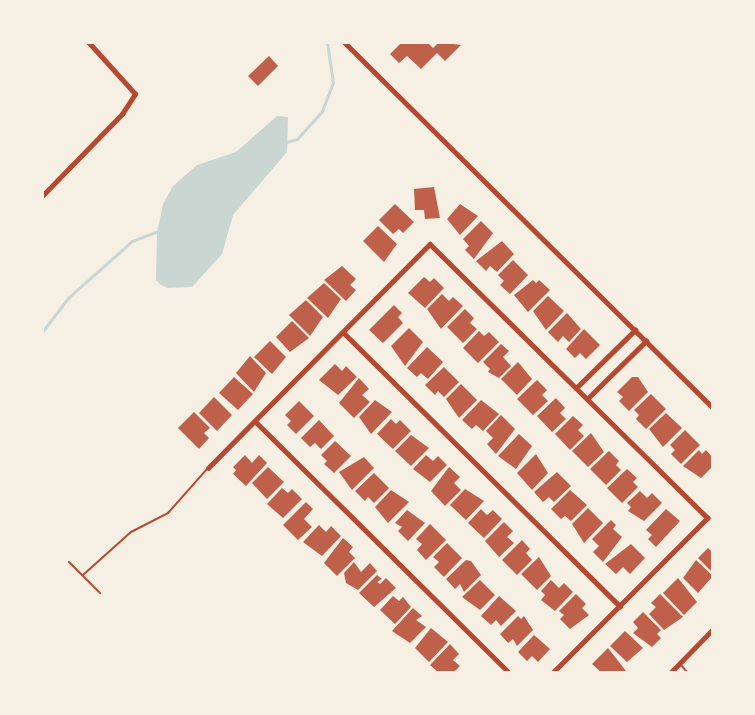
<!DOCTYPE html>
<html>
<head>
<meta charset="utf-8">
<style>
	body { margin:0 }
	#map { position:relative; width:755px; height:715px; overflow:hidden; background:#f6efe4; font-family:Mulish,sans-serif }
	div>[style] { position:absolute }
	.water>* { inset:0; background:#c9d6d2 }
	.stream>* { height:3px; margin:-1.5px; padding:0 1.5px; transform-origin:1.5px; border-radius:1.5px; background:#c9d6d2 }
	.building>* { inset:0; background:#bf614a }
	.service>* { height:2px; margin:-1px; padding:0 1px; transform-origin:1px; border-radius:1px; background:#b5482f }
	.minor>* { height:4.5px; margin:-2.25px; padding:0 2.25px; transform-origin:2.25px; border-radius:2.25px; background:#b5482f }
	.tertiary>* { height:5px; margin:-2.5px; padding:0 2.5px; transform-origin:2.5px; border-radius:2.5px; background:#b5482f }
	span { translate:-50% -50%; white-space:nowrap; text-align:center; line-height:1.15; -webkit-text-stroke:4.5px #f6efe4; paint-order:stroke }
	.frame { position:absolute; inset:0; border:44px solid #f6efe4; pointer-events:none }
</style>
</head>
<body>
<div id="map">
	<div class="water">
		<div style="clip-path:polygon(277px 116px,288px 117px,287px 152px,233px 215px,222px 254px,192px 287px,167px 288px,160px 284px,156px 280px,157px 233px,163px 204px,173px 186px,197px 165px,236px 152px)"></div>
	</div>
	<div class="stream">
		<div style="left:286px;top:142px;width:11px;rotate:-15deg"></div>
		<div style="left:297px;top:139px;width:38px;rotate:-48deg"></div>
		<div style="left:322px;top:111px;width:30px;rotate:-69deg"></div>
		<div style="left:333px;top:83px;width:41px;rotate:-98.3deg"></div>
		<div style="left:42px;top:332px;width:44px;rotate:-52.4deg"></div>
		<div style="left:69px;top:297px;width:84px;rotate:-41.6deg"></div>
		<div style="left:132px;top:241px;width:31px;rotate:-21deg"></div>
	</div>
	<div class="building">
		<div style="clip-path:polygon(402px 42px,427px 42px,433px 48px,439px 42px,461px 45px,445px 61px,437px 53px,421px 69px,407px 56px,399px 63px,390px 54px)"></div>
		<div style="clip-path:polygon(269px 56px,278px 66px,258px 86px,248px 76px)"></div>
		<div style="clip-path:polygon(434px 187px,440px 218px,425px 219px,424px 210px,415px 210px,414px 189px)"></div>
		<div style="clip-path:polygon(395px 204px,414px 222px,403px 233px,399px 229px,393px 234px,379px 220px)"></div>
		<div style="clip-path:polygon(460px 204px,478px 216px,460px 235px,447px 219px)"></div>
		<div style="clip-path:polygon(481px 221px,493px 233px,474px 259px,465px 250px,469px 246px,463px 239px)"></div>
		<div style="clip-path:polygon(378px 226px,397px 244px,384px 262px,363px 241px)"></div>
		<div style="clip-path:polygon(502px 241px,514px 254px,497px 272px,490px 266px,486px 271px,476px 261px)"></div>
		<div style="clip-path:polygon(513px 260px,528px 275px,510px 294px,500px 285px,504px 281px,498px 275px)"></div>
		<div style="clip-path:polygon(342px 266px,356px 279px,350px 285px,356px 290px,346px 301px,324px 280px)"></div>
		<div style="clip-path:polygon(424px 277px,430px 282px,434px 278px,444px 288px,425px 308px,408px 293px)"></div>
		<div style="clip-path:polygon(533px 280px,536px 283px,539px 280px,550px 290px,528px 312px,514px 295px)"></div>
		<div style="clip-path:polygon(324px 283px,341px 299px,328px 318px,307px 298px)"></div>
		<div style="clip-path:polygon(442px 294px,449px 301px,453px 297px,463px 306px,441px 329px,427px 309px)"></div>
		<div style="clip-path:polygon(548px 296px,564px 311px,546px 330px,533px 311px)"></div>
		<div style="clip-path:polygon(306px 300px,323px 317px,310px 336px,289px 315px)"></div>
		<div style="clip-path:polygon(394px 305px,402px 313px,398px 317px,403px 323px,383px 343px,369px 330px)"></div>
		<div style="clip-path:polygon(465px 309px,474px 318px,470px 323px,477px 329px,463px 343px,447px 327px)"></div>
		<div style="clip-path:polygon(567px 313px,581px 329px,569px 342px,563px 336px,558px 342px,548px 332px)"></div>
		<div style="clip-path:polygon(292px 321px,309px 338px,290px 352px,276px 337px)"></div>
		<div style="clip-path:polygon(409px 328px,423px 342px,405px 366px,391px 346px)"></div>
		<div style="clip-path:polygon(584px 329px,600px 345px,586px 359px,580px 353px,575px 358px,566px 349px)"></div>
		<div style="clip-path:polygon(479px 331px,484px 336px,489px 332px,499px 342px,478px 363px,463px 348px)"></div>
		<div style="clip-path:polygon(270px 341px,286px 357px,272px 374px,254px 357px)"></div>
		<div style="clip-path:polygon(501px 344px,509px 351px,503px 357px,511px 366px,499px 378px,488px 372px,490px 369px,483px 362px)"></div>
		<div style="clip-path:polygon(427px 347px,443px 362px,428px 379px,421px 373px,417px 377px,407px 368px)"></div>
		<div style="clip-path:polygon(250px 356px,266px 373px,254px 392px,236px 373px)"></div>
		<div style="clip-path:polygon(518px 362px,532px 379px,517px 395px,501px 379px)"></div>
		<div style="clip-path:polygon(335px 364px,342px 371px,346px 366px,357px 377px,338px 395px,319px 380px)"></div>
		<div style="clip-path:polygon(444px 367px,459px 382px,444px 397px,438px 391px,435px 395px,425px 385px)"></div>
		<div style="clip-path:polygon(234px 377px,253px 394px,238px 410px,219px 393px)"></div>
		<div style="clip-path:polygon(632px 377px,638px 377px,648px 392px,629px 411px,619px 401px,623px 397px,617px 392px)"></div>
		<div style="clip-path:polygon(359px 378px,369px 389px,362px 395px,370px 402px,354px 418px,339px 403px)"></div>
		<div style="clip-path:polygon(537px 380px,547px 390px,542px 395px,548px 401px,533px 415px,517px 399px)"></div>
		<div style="clip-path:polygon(461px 384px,477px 400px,459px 418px,446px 399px)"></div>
		<div style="clip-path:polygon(651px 394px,666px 409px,646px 429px,636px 419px,639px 415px,634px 410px)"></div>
		<div style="clip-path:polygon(214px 397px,232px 415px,217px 431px,199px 413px)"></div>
		<div style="clip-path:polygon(556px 398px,565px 408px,560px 413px,566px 419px,552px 432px,537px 416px)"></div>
		<div style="clip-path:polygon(375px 400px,392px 412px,371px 434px,359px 417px)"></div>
		<div style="clip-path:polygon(481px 400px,499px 414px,483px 431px,476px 425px,472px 429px,462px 420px)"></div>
		<div style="clip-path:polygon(299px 401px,314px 416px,296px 434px,287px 425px,291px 421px,285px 415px)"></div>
		<div style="clip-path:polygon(194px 412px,210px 428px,204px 433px,209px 438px,199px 449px,178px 428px)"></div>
		<div style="clip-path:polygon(666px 413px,682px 428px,663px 447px,649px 429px)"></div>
		<div style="clip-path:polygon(501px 415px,515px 429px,496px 454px,487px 444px,493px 438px,486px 431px)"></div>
		<div style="clip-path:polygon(573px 416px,583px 425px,578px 430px,584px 436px,570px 450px,555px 434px)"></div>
		<div style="clip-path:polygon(391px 419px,396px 424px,400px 420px,411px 431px,393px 449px,377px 434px)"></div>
		<div style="clip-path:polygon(319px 420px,334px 436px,321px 449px,315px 443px,310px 447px,301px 438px)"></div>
		<div style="clip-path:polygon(685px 430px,700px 445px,681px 464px,671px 454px,675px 450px,670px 445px)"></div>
		<div style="clip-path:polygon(591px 433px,604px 452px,588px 467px,572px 451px)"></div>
		<div style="clip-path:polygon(519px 434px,532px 446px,516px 469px,498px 456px)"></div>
		<div style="clip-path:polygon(411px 435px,429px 448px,411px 466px,395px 451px)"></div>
		<div style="clip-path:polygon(335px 441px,351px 456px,334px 473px,324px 464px,327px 461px,321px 455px)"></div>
		<div style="clip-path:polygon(699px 450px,702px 454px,706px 450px,713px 458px,713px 466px,701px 478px,683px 466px)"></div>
		<div style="clip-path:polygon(609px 451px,619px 461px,616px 465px,621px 470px,606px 485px,590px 469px)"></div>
		<div style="clip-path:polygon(536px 454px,548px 473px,532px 490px,517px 473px)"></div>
		<div style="clip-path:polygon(245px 455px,252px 463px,259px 455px,267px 463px,246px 486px,233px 474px,236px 470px,233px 467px)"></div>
		<div style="clip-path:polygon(426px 455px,433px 461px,438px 456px,447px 465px,430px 482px,413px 469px)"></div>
		<div style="clip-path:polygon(364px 457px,374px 468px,352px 490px,339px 472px)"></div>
		<div style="clip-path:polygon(268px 467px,284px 482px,267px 499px,252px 483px)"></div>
		<div style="clip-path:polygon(449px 467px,460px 477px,454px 483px,461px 490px,445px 506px,431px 491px)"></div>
		<div style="clip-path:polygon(627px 469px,637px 478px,633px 482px,638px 487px,622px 503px,607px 488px)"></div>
		<div style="clip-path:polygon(557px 472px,571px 486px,554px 502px,549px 497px,543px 502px,534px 492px)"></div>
		<div style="clip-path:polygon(374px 473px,389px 488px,374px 503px,368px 497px,365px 501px,355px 491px)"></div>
		<div style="clip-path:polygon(282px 488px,288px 493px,292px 489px,302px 499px,283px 518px,267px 504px)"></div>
		<div style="clip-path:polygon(465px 489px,484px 501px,466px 520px,450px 505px)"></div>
		<div style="clip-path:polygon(391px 490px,409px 502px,388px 523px,375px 507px)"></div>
		<div style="clip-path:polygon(570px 490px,587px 505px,571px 521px,565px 516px,561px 519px,551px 509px)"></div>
		<div style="clip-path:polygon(640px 491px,647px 498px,652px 493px,662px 503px,644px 521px,628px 511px,631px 507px,627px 503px)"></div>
		<div style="clip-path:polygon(306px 502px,313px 509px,304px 519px,312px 527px,298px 540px,283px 525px)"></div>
		<div style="clip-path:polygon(588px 508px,603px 523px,584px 543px,572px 524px)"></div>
		<div style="clip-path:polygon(481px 509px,487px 515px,493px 510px,502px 519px,484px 538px,468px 523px)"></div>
		<div style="clip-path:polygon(666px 509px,680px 521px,656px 547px,648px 539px,652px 535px,646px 530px)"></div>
		<div style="clip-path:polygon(407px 510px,425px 523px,408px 541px,398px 531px,402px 527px,395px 523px)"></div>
		<div style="clip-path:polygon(611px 520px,616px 525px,613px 529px,622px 537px,603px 562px,593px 552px,599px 546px,592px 539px)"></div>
		<div style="clip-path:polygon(504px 522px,513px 531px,507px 537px,514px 543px,499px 557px,485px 541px)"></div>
		<div style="clip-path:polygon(430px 524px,446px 540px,426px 560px,417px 550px,422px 544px,416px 539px)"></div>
		<div style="clip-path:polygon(319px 525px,326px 532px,331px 526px,341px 536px,322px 556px,303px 542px)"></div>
		<div style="clip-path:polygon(343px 538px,353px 547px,349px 552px,355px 558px,337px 576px,324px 563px)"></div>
		<div style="clip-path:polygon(522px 540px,530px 549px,526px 553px,532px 560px,517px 575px,502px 560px)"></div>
		<div style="clip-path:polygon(447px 543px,462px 558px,444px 577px,434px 567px,439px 562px,433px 557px)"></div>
		<div style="clip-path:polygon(631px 544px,645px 558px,630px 574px,623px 567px,616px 574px,605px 564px)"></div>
		<div style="clip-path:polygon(708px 548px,713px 553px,713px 573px,698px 558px)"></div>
		<div style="clip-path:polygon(539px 557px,551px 576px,537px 590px,521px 574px)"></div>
		<div style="clip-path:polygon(466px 560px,471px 561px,481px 575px,464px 592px,460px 584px,455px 589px,446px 579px)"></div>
		<div style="clip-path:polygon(696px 560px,713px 576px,698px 593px,683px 578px)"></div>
		<div style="clip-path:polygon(354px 562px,361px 572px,370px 563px,377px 571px,358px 590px,346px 583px,344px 573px)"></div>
		<div style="clip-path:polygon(377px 575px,382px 579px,377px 582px,380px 584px,386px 578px,396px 588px,374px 607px,359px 593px)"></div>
		<div style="clip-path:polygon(678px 578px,697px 602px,684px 615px,663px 593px)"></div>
		<div style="clip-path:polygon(480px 580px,495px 595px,480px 610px,462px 597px)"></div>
		<div style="clip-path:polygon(551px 580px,559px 588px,564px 583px,573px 592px,555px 611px,541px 600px,545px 595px,541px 591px)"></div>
		<div style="clip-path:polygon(576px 594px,586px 604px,582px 608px,589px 615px,570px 629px,560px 619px,564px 615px,559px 611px)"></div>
		<div style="clip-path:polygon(660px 594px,683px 617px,664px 630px,649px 614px,656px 607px,651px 603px)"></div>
		<div style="clip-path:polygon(393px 596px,399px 601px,403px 597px,411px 607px,395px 624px,380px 610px)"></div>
		<div style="clip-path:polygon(499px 596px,516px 611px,501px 626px,496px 620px,491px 625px,481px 616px)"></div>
		<div style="clip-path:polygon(413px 608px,422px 616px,416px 620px,426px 627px,410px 643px,392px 631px)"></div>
		<div style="clip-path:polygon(643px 612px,661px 630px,657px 634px,661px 638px,652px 647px,633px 633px,638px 628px,633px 622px)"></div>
		<div style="clip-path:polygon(518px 616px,521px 619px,524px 616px,533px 630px,517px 646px,513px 639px,508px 643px,500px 634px)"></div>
		<div style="clip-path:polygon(431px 628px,448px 642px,429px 662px,415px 648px)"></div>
		<div style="clip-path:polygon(625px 631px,643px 648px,627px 662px,610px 646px)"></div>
		<div style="clip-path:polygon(534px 635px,550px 649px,538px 662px,532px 656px,527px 661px,518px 652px)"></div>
		<div style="clip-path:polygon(450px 644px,459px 654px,453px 660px,460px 666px,453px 673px,439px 673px,430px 665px)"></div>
		<div style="clip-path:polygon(608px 648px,626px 671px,624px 673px,602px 673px,592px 664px)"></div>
	</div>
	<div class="service">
		<div style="left:69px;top:562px;width:44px;rotate:45deg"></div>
		<div style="left:83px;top:575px;width:64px;rotate:-41.9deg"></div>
		<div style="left:131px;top:532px;width:42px;rotate:-27.2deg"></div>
		<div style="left:168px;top:513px;width:59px;rotate:-48.4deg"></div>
		<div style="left:679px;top:663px;width:13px;rotate:48deg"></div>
	</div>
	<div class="minor">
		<div style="left:42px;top:196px;width:115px;rotate:-45.7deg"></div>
		<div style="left:122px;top:114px;width:24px;rotate:-57deg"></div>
		<div style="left:135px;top:94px;width:70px;rotate:-132.1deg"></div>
		<div style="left:343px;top:332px;width:390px;rotate:44.7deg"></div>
		<div style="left:576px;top:388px;width:83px;rotate:-44.5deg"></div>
		<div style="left:587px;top:399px;width:83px;rotate:-44.5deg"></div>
		<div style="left:255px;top:421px;width:359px;rotate:44.7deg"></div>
		<div style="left:208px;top:468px;width:315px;rotate:-45.3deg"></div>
		<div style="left:430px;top:244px;width:390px;rotate:44.6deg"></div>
		<div style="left:708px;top:518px;width:219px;rotate:135deg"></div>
	</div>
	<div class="tertiary">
		<div style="left:344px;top:42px;width:520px;rotate:44.77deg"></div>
		<div style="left:670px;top:673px;width:62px;rotate:-45.7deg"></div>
	</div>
	<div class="frame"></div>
</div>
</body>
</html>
